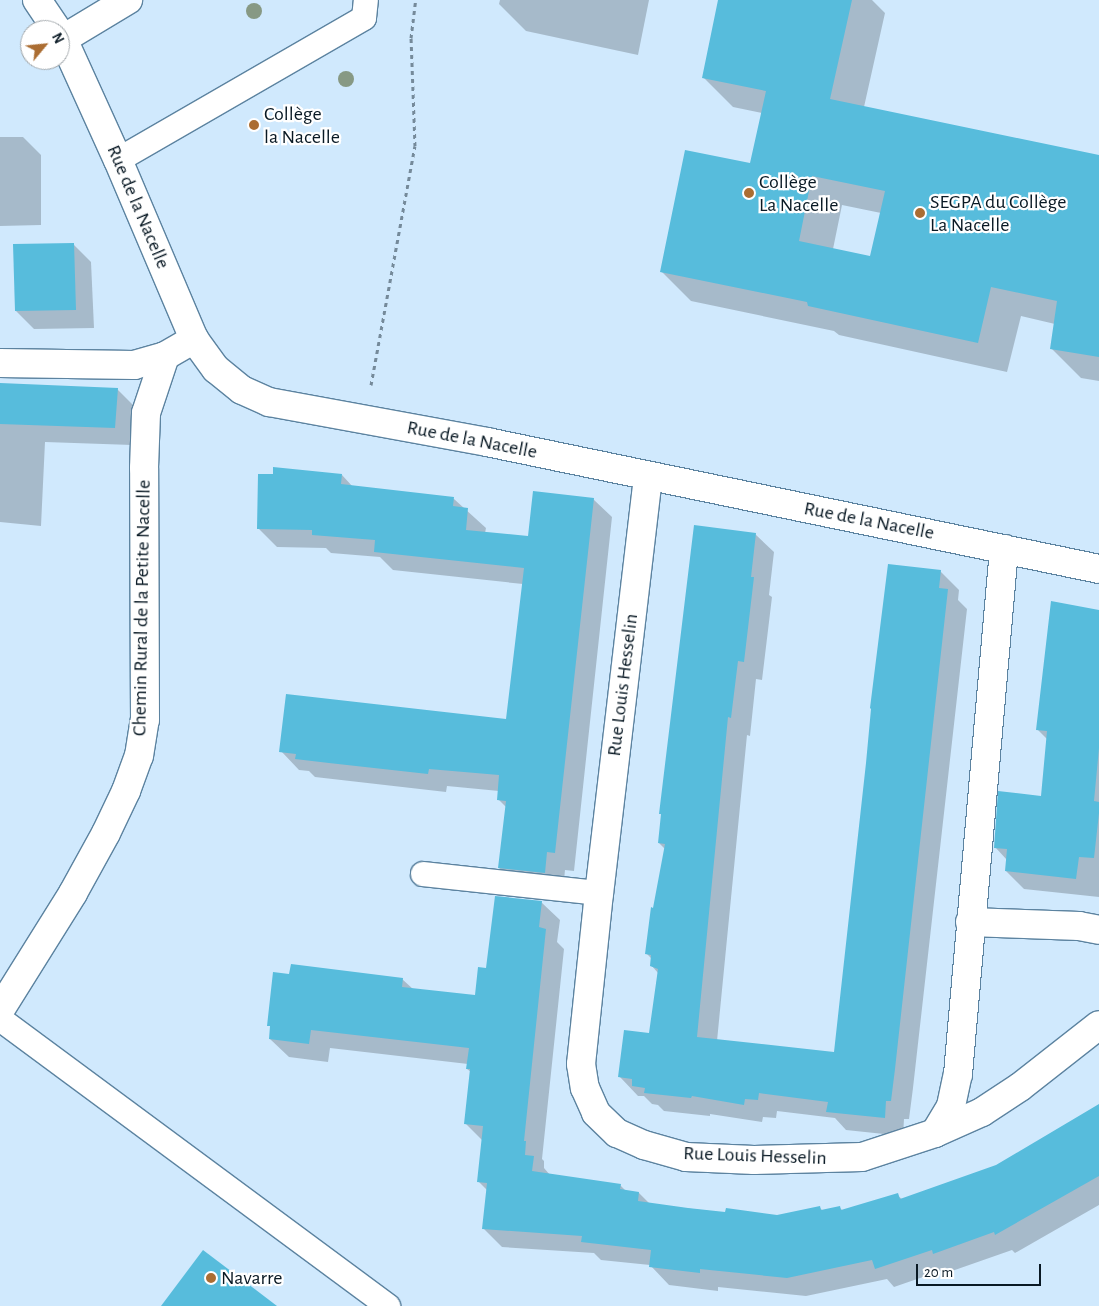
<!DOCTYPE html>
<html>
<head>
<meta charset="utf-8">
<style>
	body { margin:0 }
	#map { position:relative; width:1099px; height:1306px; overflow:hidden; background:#d0e9fd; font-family:"Alegreya Sans",sans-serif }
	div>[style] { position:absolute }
	.shadow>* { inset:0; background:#0003 }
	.building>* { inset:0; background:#57bcdc }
	.path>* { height:3px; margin-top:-1.5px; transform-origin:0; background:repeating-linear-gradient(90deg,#758a9a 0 4px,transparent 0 8px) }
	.roads { filter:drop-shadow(1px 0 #5c83a0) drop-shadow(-1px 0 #5c83a0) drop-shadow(0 1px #5c83a0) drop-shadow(0 -1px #5c83a0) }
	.service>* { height:24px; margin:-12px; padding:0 12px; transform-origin:12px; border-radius:12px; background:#fff }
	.minor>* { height:28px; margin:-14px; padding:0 14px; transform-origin:14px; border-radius:14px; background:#fff }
	.tertiary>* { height:28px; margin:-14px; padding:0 14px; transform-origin:14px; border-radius:14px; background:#fff }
	.trees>* { width:16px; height:16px; margin:-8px; border-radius:50%; background:#879984 }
	.dots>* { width:14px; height:14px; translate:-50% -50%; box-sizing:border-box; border:2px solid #fff; border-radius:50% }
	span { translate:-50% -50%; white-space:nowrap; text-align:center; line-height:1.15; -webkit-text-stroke:4.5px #fff; paint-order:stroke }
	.poi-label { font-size:20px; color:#091924 }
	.left { translate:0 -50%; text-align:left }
	.street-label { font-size:20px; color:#091924 }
	.north { position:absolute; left:20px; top:20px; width:50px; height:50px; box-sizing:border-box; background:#fff; border:1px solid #9da3a7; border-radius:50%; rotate:62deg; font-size:14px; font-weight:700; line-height:20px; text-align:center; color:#091924 }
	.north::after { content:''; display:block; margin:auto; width:18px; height:22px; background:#ab6d32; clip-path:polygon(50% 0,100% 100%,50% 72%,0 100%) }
	.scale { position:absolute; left:916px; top:1264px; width:125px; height:22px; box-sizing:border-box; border:2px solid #091924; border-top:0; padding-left:6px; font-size:15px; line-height:18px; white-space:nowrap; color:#091924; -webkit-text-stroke:4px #fff; paint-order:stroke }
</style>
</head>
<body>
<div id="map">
	<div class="shadow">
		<div style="clip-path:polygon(500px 0,649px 0,638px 55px,526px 31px,499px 4px)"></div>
		<div style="clip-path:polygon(evenodd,719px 0,872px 0,885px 13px,864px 107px,1099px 156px,1099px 381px,1081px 378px,1051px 348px,1055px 324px,1021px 316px,1007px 372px,839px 335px,834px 331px,691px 301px,661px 271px,751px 165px,762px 113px,733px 107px,703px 77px,719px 0,842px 205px,881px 213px,871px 258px,833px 249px,842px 205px)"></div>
		<div style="clip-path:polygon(0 137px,23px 137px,41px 155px,41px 225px,0 226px)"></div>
		<div style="clip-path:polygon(73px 244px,91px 262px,94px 328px,34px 329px,16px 311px)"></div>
		<div style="clip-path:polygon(0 384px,117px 389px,134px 406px,132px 445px,45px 442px,41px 526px,0 522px)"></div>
		<div style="clip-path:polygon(342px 475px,353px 487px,454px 499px,486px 528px,485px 533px,529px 537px,593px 499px,612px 517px,574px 871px,565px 870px,563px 891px,518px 886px,499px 868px,506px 807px,498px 799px,499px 791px,447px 786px,446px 792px,315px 777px,309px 771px,299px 770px,281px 751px,507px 720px,523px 584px,393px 570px,380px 557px,331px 553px,326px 548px,277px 547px,258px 528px)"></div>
		<div style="clip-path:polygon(755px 534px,774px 552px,769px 595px,772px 597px,762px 680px,756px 679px,750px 736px,747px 735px,717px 1041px,835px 1054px,940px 571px,959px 590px,958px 600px,967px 609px,913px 1088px,909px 1119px,904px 1119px,903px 1136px,846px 1130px,835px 1118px,777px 1111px,776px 1118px,763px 1117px,762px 1122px,710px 1114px,710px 1116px,664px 1111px,658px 1105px,652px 1104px,644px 1096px,638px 1096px,620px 1077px,650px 1034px,658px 973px,652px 966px,652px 959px,647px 954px,665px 849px,659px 843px,662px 816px,660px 813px)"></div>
		<div style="clip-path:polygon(1099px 611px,1099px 897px,1024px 889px,1006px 871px,1007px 860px,995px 847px,1042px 797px,1047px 739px,1038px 730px)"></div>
		<div style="clip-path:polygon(541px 902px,560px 920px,557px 942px,564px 949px,542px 1159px,544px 1161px,544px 1168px,550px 1175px,620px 1185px,626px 1191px,639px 1193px,650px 1204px,726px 1213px,777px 1216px,819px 1207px,823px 1211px,839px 1207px,843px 1211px,897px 1195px,903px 1200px,997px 1166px,1099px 1105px,1099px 1205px,1015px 1253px,1012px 1250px,952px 1271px,949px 1268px,894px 1287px,887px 1279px,806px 1296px,718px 1287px,718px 1291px,669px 1285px,650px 1265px,601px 1260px,594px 1253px,502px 1247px,483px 1228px,488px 1191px,478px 1181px,483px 1141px,465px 1123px,471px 1072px,467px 1069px,468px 1064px,330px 1048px,328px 1062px,289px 1057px,270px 1039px,271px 1027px,269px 1025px,291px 976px,292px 965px,402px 979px,413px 989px,476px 997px,487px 969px)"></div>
	</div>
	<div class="building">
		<div style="clip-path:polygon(evenodd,718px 0,852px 0,830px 99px,1099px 155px,1099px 357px,1050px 349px,1057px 301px,991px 287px,978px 343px,808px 306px,807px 302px,660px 272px,685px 150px,750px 163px,766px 91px,702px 78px,718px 0,812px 176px,885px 191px,870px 256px,799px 241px,812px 176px)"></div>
		<div style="clip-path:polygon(74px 243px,76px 310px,15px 311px,13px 244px)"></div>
		<div style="clip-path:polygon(0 383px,118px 388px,115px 428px,0 424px)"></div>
		<div style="clip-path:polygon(273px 467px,342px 474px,341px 484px,454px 497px,453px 506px,468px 508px,466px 530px,528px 536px,533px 491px,594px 498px,555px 853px,547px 852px,545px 873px,498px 868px,506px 801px,497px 800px,499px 775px,429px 769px,428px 774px,329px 763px,295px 759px,296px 754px,279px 752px,286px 694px,506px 719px,524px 568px,374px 552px,375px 540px,312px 535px,312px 530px,257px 529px,258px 474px,273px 474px)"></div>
		<div style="clip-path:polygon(694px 525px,756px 533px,751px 577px,754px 577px,744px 662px,738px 661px,731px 718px,728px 717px,697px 1037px,834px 1052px,866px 763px,871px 709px,870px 708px,888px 564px,941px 570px,939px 588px,948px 589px,895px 1069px,891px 1101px,886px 1101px,885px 1118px,826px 1112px,828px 1102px,759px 1093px,758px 1100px,745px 1099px,744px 1105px,692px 1096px,691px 1098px,644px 1093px,645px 1088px,632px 1086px,632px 1079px,618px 1077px,624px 1030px,649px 1033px,658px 969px,650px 966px,651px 955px,645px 954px,651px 907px,653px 908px,665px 844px,658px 843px,661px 814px,659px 814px)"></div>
		<div style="clip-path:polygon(1051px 601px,1099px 610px,1099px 748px,1094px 801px,1099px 802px,1099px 813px,1094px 858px,1079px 857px,1076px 879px,1005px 871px,1007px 849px,994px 848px,998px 791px,1041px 796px,1047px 731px,1036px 730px)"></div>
		<div style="clip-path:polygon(495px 896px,542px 901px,539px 927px,546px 929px,524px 1141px,526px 1141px,525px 1155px,534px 1156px,532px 1171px,621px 1184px,620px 1189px,639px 1192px,638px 1201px,688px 1208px,725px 1212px,726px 1208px,777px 1215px,820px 1206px,821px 1210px,840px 1206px,841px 1210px,898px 1193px,900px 1199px,996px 1165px,1099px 1104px,1099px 1176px,995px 1235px,994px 1232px,933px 1254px,932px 1250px,875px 1269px,872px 1260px,787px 1278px,700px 1269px,700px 1273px,649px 1267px,651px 1250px,581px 1242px,582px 1236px,482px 1229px,487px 1183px,477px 1182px,483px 1126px,464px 1124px,470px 1069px,466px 1069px,469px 1048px,311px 1030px,309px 1044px,269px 1039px,270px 1026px,267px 1026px,273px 972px,289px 974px,291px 964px,403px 978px,402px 987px,475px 995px,478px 967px,486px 968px)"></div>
		<div style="clip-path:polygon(203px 1250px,277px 1306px,161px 1306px)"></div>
	</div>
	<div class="path">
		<div style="left:371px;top:385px;width:243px;rotate:-79.6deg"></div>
		<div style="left:415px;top:146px;width:108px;rotate:-92.1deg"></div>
		<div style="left:411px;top:38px;width:38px;rotate:-83deg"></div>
	</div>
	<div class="roads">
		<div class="service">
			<div style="left:118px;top:160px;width:284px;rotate:-30deg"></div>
			<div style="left:364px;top:18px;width:18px;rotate:-84deg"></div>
			<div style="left:423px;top:874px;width:177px;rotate:6.2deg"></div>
			<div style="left:0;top:1019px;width:483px;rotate:36.5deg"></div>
		</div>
		<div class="minor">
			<div style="left:63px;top:39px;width:133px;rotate:65.6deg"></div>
			<div style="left:118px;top:160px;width:194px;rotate:67deg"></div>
			<div style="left:194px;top:339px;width:37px;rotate:54deg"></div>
			<div style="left:216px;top:369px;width:33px;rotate:39deg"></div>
			<div style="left:242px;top:390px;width:30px;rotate:24deg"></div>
			<div style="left:269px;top:402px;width:222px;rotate:10.4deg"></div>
			<div style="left:487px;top:442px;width:625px;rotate:11.72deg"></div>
			<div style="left:0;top:363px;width:134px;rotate:0.9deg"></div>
			<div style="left:134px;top:365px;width:32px;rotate:-16deg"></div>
			<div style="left:648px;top:477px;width:419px;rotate:96.7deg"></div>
			<div style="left:599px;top:893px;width:172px;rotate:96deg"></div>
			<div style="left:581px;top:1064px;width:24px;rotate:81deg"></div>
			<div style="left:585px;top:1088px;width:27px;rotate:66deg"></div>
			<div style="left:596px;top:1113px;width:29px;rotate:44deg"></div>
			<div style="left:617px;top:1133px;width:30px;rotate:24deg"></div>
			<div style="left:644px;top:1145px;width:44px;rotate:15.9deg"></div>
			<div style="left:686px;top:1157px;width:68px;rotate:2.5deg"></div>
			<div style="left:754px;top:1160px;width:108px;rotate:-1.6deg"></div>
			<div style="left:862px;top:1157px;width:77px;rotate:-18.2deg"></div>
			<div style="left:935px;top:1133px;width:31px;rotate:-59deg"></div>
			<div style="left:951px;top:1106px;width:33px;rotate:-78deg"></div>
			<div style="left:958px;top:1074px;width:527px;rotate:-84.99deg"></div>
			<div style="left:970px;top:922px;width:109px;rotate:2.1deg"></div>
			<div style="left:1079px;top:926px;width:20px;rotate:11deg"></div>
			<div style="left:0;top:1010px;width:138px;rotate:-58deg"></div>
			<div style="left:73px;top:893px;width:68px;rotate:-61.2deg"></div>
			<div style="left:106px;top:833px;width:47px;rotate:-64.5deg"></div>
			<div style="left:126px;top:791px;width:37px;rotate:-70deg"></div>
			<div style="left:139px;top:756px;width:36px;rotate:-81deg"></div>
			<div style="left:145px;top:720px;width:252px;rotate:-90.2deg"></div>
			<div style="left:144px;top:468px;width:55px;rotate:-87.9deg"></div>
			<div style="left:146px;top:413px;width:60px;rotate:-71.6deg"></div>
			<div style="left:165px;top:356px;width:34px;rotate:-30deg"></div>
			<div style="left:935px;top:1133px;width:51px;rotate:-24.1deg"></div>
			<div style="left:982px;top:1112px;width:45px;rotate:-33.3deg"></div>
			<div style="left:1020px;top:1087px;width:100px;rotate:-38.1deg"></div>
		</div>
		<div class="tertiary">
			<div style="left:37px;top:0;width:36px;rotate:56deg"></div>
			<div style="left:60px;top:34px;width:6px;rotate:59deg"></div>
			<div style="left:63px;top:39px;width:76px;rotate:-31deg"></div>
		</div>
	</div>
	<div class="trees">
		<div style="left:254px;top:11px"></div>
		<div style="left:346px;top:79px"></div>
	</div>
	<div class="dots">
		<div style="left:254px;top:125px;background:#ab6d32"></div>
		<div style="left:749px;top:193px;background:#ab6d32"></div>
		<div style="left:920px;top:213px;background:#ab6d32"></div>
		<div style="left:211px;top:1278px;background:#ab6d32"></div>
	</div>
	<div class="poi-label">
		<span class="left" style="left:264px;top:126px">Collège<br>la Nacelle</span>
		<span class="left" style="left:759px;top:194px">Collège<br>La Nacelle</span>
		<span class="left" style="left:930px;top:214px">SEGPA du Collège<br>La Nacelle</span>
		<span class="left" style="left:221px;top:1278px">Navarre</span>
	</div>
	<div class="street-label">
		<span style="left:138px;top:207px;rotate:67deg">Rue de la Nacelle</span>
		<span style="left:472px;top:440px;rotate:11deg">Rue de la Nacelle</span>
		<span style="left:869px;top:521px;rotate:11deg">Rue de la Nacelle</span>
		<span style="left:142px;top:608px;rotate:-89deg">Chemin Rural de la Petite Nacelle</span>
		<span style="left:623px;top:685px;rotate:-83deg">Rue Louis Hesselin</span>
		<span style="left:755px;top:1156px;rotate:2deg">Rue Louis Hesselin</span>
	</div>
	<div class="north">N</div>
	<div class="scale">20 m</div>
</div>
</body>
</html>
